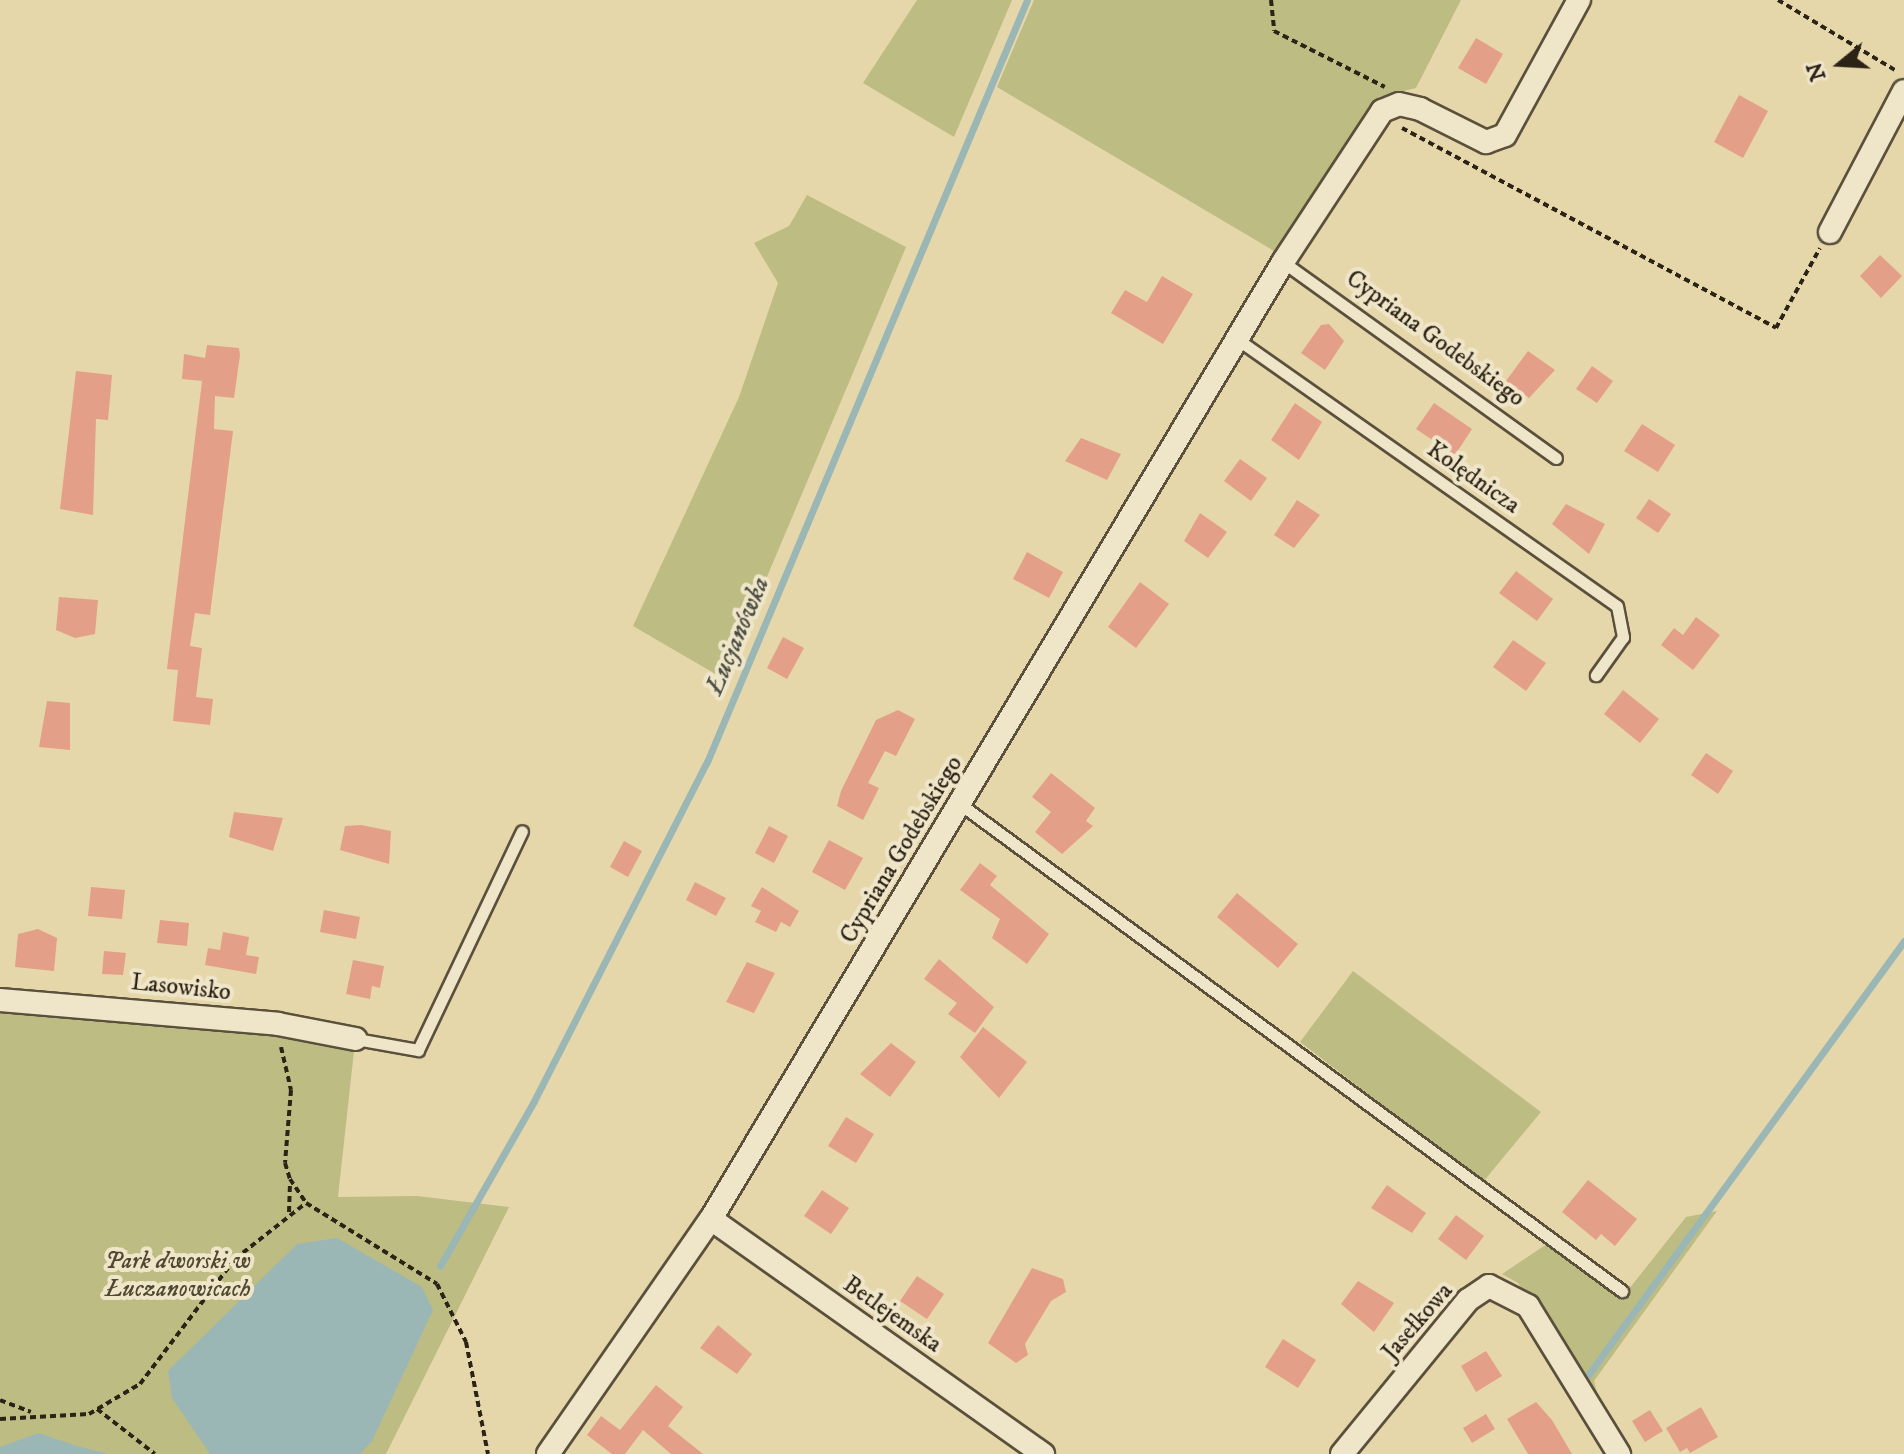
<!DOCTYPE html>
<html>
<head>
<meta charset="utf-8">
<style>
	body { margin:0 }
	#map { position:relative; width:1904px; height:1454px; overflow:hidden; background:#e6d7ab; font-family:"IM FELL DW Pica",serif }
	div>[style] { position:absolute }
	.green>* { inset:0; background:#bdbc83 }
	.water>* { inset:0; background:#9bb7b5 }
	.stream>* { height:7px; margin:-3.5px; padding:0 3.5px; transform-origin:3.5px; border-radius:3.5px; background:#9bb7b5 }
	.building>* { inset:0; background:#e49f88 }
	.path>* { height:4px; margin-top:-2px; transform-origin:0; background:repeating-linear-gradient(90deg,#2c2317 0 6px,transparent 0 10px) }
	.roads { filter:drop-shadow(2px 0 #5a503c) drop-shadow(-2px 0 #5a503c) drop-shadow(0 2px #5a503c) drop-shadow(0 -2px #5a503c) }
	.service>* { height:11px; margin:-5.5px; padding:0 5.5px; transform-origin:5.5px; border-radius:5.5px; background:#efe5c8 }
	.minor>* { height:22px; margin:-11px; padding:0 11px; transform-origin:11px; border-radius:11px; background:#efe5c8 }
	span { translate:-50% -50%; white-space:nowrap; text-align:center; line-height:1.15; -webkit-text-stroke:8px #efe5c8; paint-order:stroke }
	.street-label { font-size:24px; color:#2c2317 }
	.park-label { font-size:24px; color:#504932; font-style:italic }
	.water-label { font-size:26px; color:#4d4f46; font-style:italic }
	.north { position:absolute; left:1800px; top:24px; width:80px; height:80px; -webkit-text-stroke:6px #efe5c8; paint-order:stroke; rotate:252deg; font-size:22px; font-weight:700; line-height:32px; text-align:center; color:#2c2317 }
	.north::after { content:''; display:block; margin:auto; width:28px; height:36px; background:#2c2317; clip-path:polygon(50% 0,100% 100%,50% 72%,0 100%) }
</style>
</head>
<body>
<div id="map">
	<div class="green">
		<div style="clip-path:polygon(917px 0,1012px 0,954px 137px,863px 83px)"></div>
		<div style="clip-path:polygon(1034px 0,1461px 0,1416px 88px,1379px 97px,1279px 254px,997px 87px)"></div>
		<div style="clip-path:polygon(807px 195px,906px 247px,724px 679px,633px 626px,739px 397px,778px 283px,754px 243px,789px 226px)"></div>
		<div style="clip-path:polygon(1353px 971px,1541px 1112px,1483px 1182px,1300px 1042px)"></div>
		<div style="clip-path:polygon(0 1004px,355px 1042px,338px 1197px,417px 1196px,509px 1207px,386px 1454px,0 1454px)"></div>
		<div style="clip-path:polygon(1717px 1211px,1594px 1381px,1601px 1408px,1518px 1283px,1502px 1274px,1547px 1244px,1621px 1299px,1686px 1217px)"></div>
	</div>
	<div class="water">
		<div style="clip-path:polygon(337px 1238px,422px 1287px,433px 1310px,372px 1441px,360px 1454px,210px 1454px,172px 1398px,168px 1371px,297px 1244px)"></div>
		<div style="clip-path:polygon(38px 1433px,77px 1446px,108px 1454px,0 1454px,0 1447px)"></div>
	</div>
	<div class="stream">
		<div style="left:440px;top:1266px;width:190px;rotate:-60.3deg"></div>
		<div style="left:534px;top:1101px;width:381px;rotate:-63deg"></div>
		<div style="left:707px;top:762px;width:826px;rotate:-67.22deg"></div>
		<div style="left:1588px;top:1375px;width:537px;rotate:-53.94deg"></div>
	</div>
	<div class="building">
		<div style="clip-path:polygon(1476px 38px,1503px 54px,1486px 84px,1458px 68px)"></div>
		<div style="clip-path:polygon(1739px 95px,1768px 111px,1743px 158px,1714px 142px)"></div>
		<div style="clip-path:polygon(1880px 255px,1902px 276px,1881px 298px,1860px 276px)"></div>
		<div style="clip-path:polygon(1162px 276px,1193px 294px,1163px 344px,1111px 313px,1125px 290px,1147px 302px)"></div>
		<div style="clip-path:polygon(1329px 324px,1344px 341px,1325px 370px,1301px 353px,1321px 325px)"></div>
		<div style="clip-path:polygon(207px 345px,239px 348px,240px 355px,234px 398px,215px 396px,214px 429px,233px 431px,210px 615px,195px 613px,190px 646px,202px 648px,196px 697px,213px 699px,210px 725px,173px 721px,178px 670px,167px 669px,202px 381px,182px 379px,184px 354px,205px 358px)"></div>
		<div style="clip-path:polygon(1528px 351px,1555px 370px,1529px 398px,1506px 381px)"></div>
		<div style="clip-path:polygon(1592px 366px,1613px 381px,1597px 403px,1576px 389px)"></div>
		<div style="clip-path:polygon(76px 371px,112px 375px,108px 420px,96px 419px,93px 515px,60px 509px)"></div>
		<div style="clip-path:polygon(1295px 403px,1322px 422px,1299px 460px,1271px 440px)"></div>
		<div style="clip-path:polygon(1434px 403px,1472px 429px,1455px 455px,1416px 429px)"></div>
		<div style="clip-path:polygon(1642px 424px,1675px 445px,1658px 472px,1624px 451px)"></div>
		<div style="clip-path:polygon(1081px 438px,1121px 454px,1107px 480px,1065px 461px)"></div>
		<div style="clip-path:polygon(1240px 459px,1267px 478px,1251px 501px,1224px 481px)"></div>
		<div style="clip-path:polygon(1649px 499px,1671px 514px,1658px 533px,1636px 518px)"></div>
		<div style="clip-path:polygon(1297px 500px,1320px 515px,1294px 548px,1274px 535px)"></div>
		<div style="clip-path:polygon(1566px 504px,1605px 524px,1589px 554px,1552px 524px)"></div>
		<div style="clip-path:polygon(1200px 513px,1227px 532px,1208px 558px,1184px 541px)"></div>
		<div style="clip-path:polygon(1027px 552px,1063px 572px,1049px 598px,1013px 579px)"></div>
		<div style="clip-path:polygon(1516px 571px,1553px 599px,1537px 621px,1499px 593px)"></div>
		<div style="clip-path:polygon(1140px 582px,1169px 604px,1136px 648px,1108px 627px)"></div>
		<div style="clip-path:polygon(59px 597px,98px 600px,95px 634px,75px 638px,56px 630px)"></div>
		<div style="clip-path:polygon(1696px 617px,1720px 635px,1693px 670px,1661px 645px,1674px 628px,1683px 635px)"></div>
		<div style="clip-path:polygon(783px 637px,804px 648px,787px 679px,767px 668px)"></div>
		<div style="clip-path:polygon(1513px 640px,1546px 663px,1526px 691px,1493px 667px)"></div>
		<div style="clip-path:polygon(1623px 690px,1659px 719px,1640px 743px,1604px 714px)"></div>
		<div style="clip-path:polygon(47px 701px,70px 703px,70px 750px,39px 747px)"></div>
		<div style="clip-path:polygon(898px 710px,915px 719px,896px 756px,885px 751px,868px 783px,879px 788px,863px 820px,837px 806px,841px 791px,876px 720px)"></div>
		<div style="clip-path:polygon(1706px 753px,1733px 771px,1718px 794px,1691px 775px)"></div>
		<div style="clip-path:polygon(1051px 773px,1095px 808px,1086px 821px,1093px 826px,1062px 854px,1035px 832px,1051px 812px,1032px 797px)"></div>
		<div style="clip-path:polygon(234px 812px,283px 818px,273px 851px,229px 837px)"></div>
		<div style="clip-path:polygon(361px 825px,391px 831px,389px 864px,340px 850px,345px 826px)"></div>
		<div style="clip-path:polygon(769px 826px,788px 836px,774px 863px,755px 853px)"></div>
		<div style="clip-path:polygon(829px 840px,863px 858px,845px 890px,812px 872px)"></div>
		<div style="clip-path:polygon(624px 841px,642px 851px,628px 877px,610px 867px)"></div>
		<div style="clip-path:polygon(980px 863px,997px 876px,990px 885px,1049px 934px,1027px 964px,992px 938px,1000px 919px,960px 890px)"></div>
		<div style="clip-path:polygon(695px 882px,726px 898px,716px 916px,686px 900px)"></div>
		<div style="clip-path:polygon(91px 887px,125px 890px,122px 919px,88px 916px)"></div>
		<div style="clip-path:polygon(762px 887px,799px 911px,790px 927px,781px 922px,776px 932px,755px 922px,761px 911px,751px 906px)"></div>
		<div style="clip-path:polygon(1237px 893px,1298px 944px,1278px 968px,1217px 917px)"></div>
		<div style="clip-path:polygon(324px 910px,360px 917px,356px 939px,320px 932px)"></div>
		<div style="clip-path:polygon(160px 920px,189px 923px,187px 946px,157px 943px)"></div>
		<div style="clip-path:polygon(38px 929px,57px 938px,54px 971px,15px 967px,18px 934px)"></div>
		<div style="clip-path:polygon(223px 932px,249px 937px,246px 955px,259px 957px,256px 974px,205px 965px,208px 948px,220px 950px)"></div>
		<div style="clip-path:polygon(104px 951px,126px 953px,123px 975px,102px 974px)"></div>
		<div style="clip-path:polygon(939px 959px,994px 1007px,975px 1033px,948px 1014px,957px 1003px,924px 979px)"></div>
		<div style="clip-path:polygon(353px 960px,384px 966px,380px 988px,372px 986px,370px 999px,346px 994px)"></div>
		<div style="clip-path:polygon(747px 962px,775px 973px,754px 1013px,726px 1002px)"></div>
		<div style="clip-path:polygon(983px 1027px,1027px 1062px,999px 1098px,960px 1057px)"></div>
		<div style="clip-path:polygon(891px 1043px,916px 1062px,890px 1097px,860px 1074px)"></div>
		<div style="clip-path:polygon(846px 1117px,874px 1134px,856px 1163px,828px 1146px)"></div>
		<div style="clip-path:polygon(1588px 1180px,1637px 1219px,1615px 1246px,1601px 1234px,1596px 1240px,1562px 1212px)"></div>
		<div style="clip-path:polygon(1387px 1185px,1426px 1213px,1412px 1233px,1371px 1208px)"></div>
		<div style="clip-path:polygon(822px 1190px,849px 1208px,831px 1234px,804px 1216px)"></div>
		<div style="clip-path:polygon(1456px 1215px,1484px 1236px,1466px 1260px,1438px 1239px)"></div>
		<div style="clip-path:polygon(1032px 1268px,1063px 1279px,1066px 1292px,1051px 1301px,1025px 1344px,1028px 1355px,1016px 1363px,988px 1343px)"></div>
		<div style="clip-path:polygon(917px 1276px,944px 1294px,927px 1319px,900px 1301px)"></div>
		<div style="clip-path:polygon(1358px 1281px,1394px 1303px,1374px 1332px,1341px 1304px)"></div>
		<div style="clip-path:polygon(718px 1325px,752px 1354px,737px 1374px,700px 1348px)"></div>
		<div style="clip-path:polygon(1283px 1339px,1316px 1360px,1298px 1388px,1265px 1367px)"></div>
		<div style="clip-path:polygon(1486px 1351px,1502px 1376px,1476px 1392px,1461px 1366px)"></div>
		<div style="clip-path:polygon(656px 1385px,683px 1407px,668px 1426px,703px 1454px,671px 1454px,643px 1430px,625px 1454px,612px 1454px,587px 1435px,601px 1416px,620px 1430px)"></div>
		<div style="clip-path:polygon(1536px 1402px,1552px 1420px,1572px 1454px,1528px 1454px,1507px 1419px)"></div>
		<div style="clip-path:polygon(1701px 1407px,1718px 1437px,1690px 1453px,1687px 1448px,1680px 1452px,1666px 1428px)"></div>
		<div style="clip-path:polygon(1650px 1410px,1663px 1431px,1645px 1442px,1632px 1421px)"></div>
		<div style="clip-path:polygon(1486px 1414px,1495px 1429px,1472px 1443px,1463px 1428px)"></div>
	</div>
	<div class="path">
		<div style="left:1271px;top:0;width:31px;rotate:84deg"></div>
		<div style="left:1274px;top:31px;width:124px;rotate:26.8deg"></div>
		<div style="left:1778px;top:0;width:136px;rotate:30.9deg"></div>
		<div style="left:1402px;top:128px;width:424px;rotate:28.1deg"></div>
		<div style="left:1776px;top:328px;width:91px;rotate:-61.2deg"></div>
		<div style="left:281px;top:1047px;width:44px;rotate:76.9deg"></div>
		<div style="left:291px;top:1090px;width:73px;rotate:94.7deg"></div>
		<div style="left:285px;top:1163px;width:17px;rotate:73deg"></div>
		<div style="left:290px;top:1179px;width:29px;rotate:56deg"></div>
		<div style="left:306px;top:1203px;width:154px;rotate:31.7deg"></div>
		<div style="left:437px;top:1284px;width:65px;rotate:63.4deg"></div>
		<div style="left:466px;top:1342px;width:114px;rotate:78.9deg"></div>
		<div style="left:289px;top:1212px;width:30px;rotate:-88deg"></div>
		<div style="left:0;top:1400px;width:33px;rotate:21deg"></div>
		<div style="left:97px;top:1409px;width:73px;rotate:37.8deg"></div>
		<div style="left:0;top:1419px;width:89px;rotate:-3.2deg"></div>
		<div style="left:89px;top:1414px;width:59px;rotate:-30.5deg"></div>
		<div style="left:140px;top:1384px;width:157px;rotate:-52.8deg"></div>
		<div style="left:235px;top:1259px;width:90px;rotate:-38.3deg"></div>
	</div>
	<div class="roads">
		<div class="service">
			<div style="left:1283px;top:262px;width:336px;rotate:35.7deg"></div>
			<div style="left:1237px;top:339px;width:464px;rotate:35.1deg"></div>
			<div style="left:1617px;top:606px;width:32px;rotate:79deg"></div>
			<div style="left:1623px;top:637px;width:47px;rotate:125.4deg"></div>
			<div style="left:960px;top:804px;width:822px;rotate:36.34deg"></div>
			<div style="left:356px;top:1039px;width:63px;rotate:10.1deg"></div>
			<div style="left:418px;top:1050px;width:242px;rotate:-64.6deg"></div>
		</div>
		<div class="minor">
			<div style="left:1830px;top:232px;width:159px;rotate:-62.3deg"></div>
			<div style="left:0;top:1000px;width:279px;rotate:4.9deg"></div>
			<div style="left:278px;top:1024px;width:79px;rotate:10.9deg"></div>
			<div style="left:711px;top:1219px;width:407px;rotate:35.3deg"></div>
			<div style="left:548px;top:1454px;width:286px;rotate:-55.3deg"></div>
			<div style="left:711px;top:1219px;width:1115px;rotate:-59.13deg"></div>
			<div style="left:1283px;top:262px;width:181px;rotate:-56.7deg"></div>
			<div style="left:1382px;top:111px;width:18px;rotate:-22deg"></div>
			<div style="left:1399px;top:104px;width:22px;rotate:13deg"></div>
			<div style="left:1420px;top:109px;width:74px;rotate:26.6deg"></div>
			<div style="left:1486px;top:142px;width:20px;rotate:-20deg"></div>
			<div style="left:1505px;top:135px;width:154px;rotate:-61.3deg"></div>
			<div style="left:1342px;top:1454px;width:199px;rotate:-50.7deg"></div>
			<div style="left:1468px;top:1300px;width:25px;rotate:-34deg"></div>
			<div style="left:1489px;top:1286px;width:44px;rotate:27.1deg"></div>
			<div style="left:1528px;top:1306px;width:174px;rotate:58.4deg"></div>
		</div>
	</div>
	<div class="street-label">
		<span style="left:1435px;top:339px;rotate:36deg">Cypriana Godebskiego</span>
		<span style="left:1473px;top:478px;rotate:35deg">Kolędnicza</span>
		<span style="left:902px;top:850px;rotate:-59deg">Cypriana Godebskiego</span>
		<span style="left:181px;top:988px;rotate:6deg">Lasowisko</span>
		<span style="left:892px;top:1315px;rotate:35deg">Betlejemska</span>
		<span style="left:1418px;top:1322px;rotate:-49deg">Jasełkowa</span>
	</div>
	<div class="park-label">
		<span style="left:178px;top:1276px">Park dworski w<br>Łuczanowicach</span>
	</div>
	<div class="water-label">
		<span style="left:738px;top:636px;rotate:-67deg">Łucjanówka</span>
	</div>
	<div class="north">N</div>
</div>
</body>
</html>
